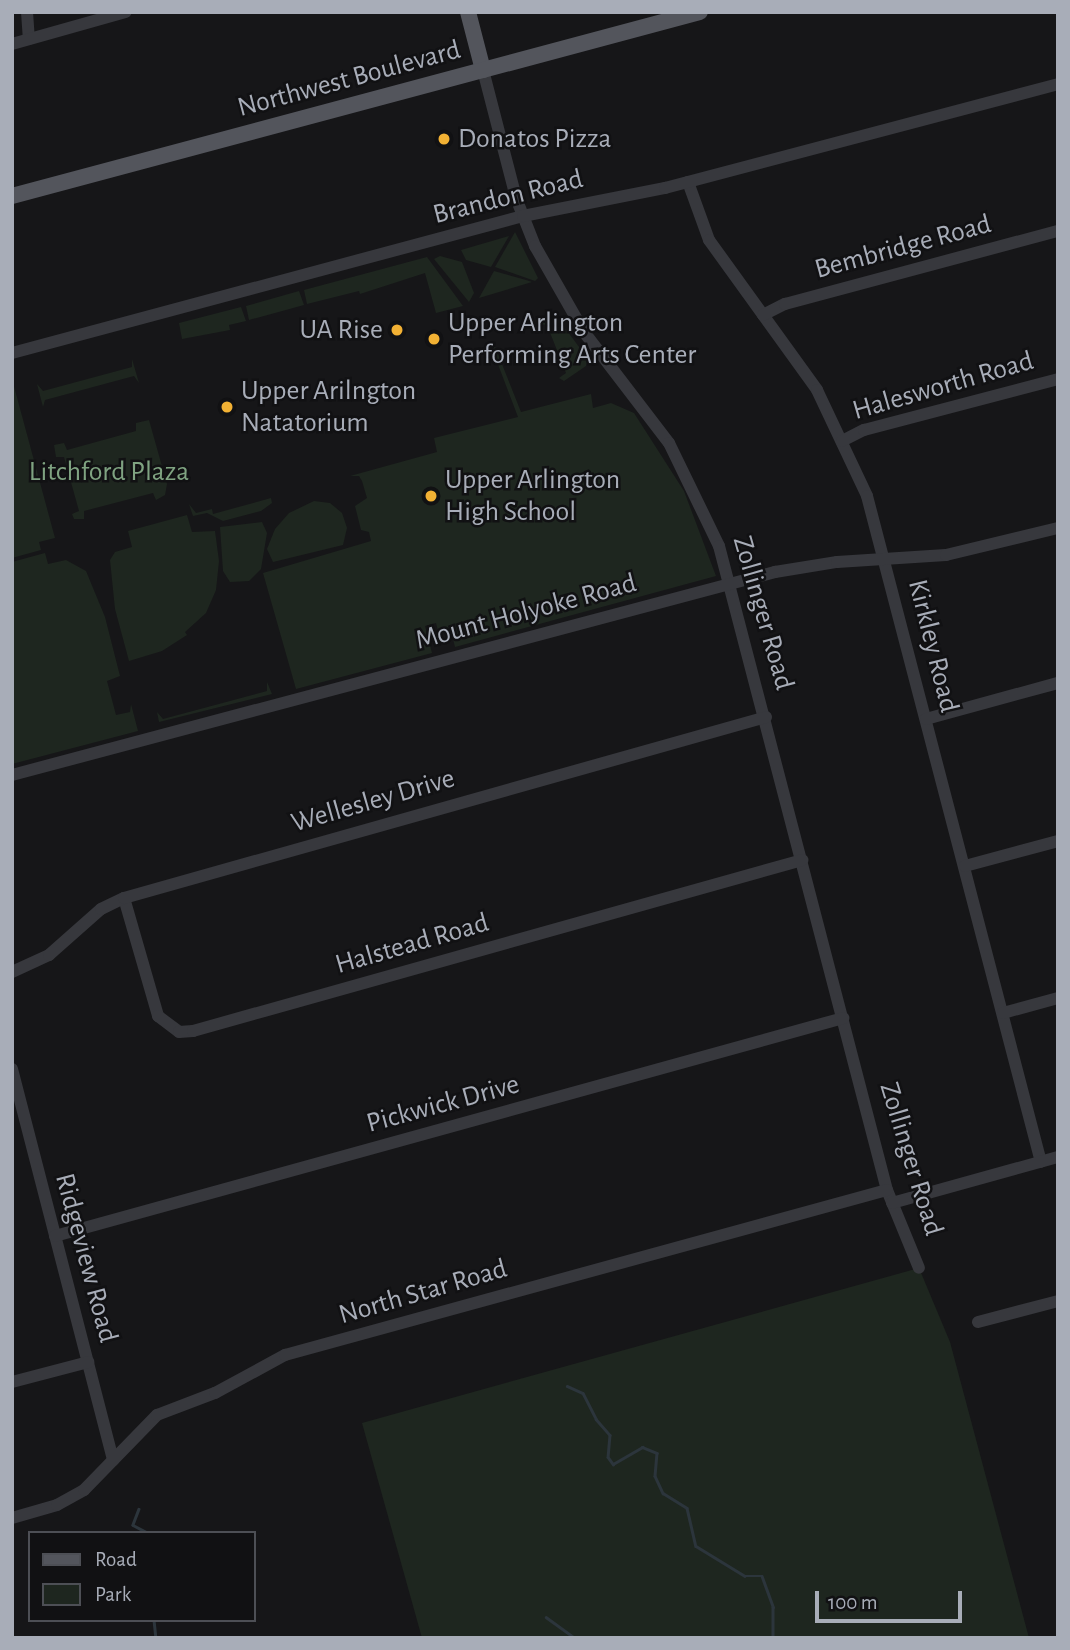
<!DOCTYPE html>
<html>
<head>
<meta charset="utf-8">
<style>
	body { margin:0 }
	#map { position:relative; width:1070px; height:1650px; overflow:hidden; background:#161618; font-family:"Alegreya Sans",sans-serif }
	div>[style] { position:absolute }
	.green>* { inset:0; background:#1e261f }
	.stream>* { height:2.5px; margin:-1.25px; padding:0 1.25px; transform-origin:1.25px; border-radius:1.25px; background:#2c353c }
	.minor>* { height:12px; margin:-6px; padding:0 6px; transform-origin:6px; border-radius:6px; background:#37383d }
	.major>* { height:16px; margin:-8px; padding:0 8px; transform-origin:8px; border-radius:8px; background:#53555c }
	.dots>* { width:19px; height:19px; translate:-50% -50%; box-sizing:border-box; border:4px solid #111113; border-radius:50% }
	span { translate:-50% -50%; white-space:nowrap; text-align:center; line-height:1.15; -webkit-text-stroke:5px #111113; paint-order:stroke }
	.street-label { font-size:28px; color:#a8adb8 }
	.poi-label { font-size:28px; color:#a8adb8 }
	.left { translate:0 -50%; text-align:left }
	.right { translate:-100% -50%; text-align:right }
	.park-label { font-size:28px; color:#7fa381 }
	.frame { position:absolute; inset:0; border:14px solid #a8adb8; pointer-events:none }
	.legend { position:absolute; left:28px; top:1531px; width:228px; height:91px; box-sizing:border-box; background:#111113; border:2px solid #4d4f55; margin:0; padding:9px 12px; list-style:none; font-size:21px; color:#a8adb8 }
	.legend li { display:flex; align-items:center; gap:14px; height:35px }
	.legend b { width:35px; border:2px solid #4d4f55 }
	.scale { position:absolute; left:815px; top:1591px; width:147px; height:32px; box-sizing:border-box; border:4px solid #a8adb8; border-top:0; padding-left:9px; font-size:21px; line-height:24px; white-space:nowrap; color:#a8adb8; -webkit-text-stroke:5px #111113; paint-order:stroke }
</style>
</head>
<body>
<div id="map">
	<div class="green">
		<div style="clip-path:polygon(515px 232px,538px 278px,535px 281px,495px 267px)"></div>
		<div style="clip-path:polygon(509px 236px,491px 267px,466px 260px,461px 250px)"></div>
		<div style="clip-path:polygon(440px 256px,462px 262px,474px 293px,469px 302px,434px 259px)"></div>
		<div style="clip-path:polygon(427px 257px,463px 306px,436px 313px,425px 273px,360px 294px,359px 291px,307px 304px,304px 290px)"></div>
		<div style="clip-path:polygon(494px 271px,526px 280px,532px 282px,479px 298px)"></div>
		<div style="clip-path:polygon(299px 291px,304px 305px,249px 320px,246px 306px)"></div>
		<div style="clip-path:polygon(241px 307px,246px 321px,229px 325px,230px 330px,182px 339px,179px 323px)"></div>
		<div style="clip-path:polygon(556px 316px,588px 359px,586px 366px,564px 381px,559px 378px,566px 373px,547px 325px,539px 324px)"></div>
		<div style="clip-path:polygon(494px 344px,521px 412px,591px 394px,593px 408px,611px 403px,634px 413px,684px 491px,716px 576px,455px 647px,451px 631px,439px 634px,436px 623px,425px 626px,432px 653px,296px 689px,263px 573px,371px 541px,369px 532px,361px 530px,355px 506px,367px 498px,362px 481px,359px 476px,350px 476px,437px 452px,434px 438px,518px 417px,491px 346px)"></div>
		<div style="clip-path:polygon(132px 359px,139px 383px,134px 376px,45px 400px,43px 407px,37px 384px,43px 391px,132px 367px)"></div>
		<div style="clip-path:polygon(12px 379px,55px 538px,39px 542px,41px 550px,12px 558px)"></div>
		<div style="clip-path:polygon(149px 420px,167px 484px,165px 495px,156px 500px,153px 493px,84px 511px,84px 519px,74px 519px,72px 514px,79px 511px,64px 457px,56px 457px,54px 445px,64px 443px,67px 450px,136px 431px,136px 423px)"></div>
		<div style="clip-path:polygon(271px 498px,272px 503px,261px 511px,223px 521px,207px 513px,193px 516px,189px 504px,196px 513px,212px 509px,213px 514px)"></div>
		<div style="clip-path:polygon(314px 501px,330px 503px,342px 513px,347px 528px,343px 545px,273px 562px,267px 549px,275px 529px,289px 513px)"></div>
		<div style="clip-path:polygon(187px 515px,192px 532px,215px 531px,219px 561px,216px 590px,206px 613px,185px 632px,187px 635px,162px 651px,129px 661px,115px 609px,110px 560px,115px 552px,132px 547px,128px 531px)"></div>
		<div style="clip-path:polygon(262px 522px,267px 533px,261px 569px,249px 581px,230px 582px,223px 571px,220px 527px)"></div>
		<div style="clip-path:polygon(45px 553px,48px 564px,66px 560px,86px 571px,105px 617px,120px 676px,107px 681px,116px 715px,130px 712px,131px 704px,138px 731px,12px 764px,12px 562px)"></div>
		<div style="clip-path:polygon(267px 682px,272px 694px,159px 722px,157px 712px,163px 719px,267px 691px)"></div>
		<div style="clip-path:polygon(919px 1268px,950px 1342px,1029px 1638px,422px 1638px,362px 1423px)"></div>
	</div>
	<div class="stream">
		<div style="left:567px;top:1386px;width:17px;rotate:24deg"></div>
		<div style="left:583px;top:1393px;width:29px;rotate:63deg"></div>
		<div style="left:596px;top:1419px;width:21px;rotate:49deg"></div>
		<div style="left:610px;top:1435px;width:22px;rotate:95deg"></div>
		<div style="left:608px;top:1457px;width:9px;rotate:54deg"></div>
		<div style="left:613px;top:1464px;width:34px;rotate:-30deg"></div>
		<div style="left:642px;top:1447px;width:16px;rotate:22deg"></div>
		<div style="left:657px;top:1453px;width:23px;rotate:95deg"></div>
		<div style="left:655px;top:1476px;width:19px;rotate:65deg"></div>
		<div style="left:663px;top:1493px;width:28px;rotate:32deg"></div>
		<div style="left:687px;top:1508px;width:39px;rotate:77deg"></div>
		<div style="left:696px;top:1546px;width:57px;rotate:31.5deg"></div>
		<div style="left:745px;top:1576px;width:17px"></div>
		<div style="left:762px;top:1576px;width:33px;rotate:70deg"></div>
		<div style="left:773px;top:1607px;width:31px;rotate:90deg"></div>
		<div style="left:139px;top:1509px;width:17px;rotate:111deg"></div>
		<div style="left:133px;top:1525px;width:17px;rotate:28deg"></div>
		<div style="left:546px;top:1617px;width:36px;rotate:36deg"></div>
		<div style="left:154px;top:1620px;width:18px;rotate:84deg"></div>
	</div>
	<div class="minor">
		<div style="left:27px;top:12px;width:27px;rotate:86deg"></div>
		<div style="left:12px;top:44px;width:118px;rotate:-15.7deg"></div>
		<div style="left:483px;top:70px;width:132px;rotate:75.5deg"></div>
		<div style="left:516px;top:198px;width:52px;rotate:68.4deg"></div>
		<div style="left:535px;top:246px;width:99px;rotate:60.3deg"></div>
		<div style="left:584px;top:332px;width:140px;rotate:52.6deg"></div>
		<div style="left:669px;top:443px;width:114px;rotate:64.1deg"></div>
		<div style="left:719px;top:546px;width:666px;rotate:75.38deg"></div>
		<div style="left:887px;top:1190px;width:84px;rotate:67.7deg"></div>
		<div style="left:688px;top:182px;width:62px;rotate:70.1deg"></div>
		<div style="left:709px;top:240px;width:185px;rotate:54.2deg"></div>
		<div style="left:817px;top:390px;width:117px;rotate:64.7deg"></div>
		<div style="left:867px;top:496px;width:688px;rotate:75.36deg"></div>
		<div style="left:763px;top:315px;width:25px;rotate:-27deg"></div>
		<div style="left:785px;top:304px;width:283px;rotate:-15deg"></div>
		<div style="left:12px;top:353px;width:529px;rotate:-15.01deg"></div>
		<div style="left:523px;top:216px;width:145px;rotate:-11.2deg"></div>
		<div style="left:665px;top:188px;width:407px;rotate:-14.8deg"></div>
		<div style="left:842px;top:441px;width:25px;rotate:-27deg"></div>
		<div style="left:864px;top:430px;width:201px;rotate:-14.7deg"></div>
		<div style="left:926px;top:719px;width:137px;rotate:-15.3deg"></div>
		<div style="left:12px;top:775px;width:790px;rotate:-14.9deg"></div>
		<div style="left:775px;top:572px;width:63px;rotate:-9.2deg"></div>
		<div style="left:837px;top:562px;width:109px;rotate:-3.7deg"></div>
		<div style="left:946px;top:555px;width:115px;rotate:-13.6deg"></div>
		<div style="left:965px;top:866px;width:96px;rotate:-15deg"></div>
		<div style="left:124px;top:898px;width:123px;rotate:73.9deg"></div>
		<div style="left:158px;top:1016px;width:26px;rotate:37deg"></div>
		<div style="left:179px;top:1032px;width:14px;rotate:-4deg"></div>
		<div style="left:193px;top:1031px;width:633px;rotate:-15.68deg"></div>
		<div style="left:12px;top:972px;width:41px;rotate:-24.7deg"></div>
		<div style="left:49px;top:955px;width:69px;rotate:-41.5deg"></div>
		<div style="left:101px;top:909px;width:25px;rotate:-26deg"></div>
		<div style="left:124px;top:898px;width:667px;rotate:-15.74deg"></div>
		<div style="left:1003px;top:1013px;width:57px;rotate:-15.3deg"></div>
		<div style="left:12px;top:1069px;width:404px;rotate:75.5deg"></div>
		<div style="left:892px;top:1203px;width:172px;rotate:-15.5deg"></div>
		<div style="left:55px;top:1236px;width:818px;rotate:-15.46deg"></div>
		<div style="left:978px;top:1322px;width:83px;rotate:-14.7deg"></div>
		<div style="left:12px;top:1382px;width:79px;rotate:-14.7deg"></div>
		<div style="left:12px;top:1518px;width:47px;rotate:-16.1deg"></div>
		<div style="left:57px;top:1505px;width:31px;rotate:-29deg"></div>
		<div style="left:84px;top:1490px;width:105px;rotate:-45.8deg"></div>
		<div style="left:157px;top:1415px;width:62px;rotate:-20.8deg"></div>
		<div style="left:215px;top:1393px;width:80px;rotate:-28.5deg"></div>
		<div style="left:285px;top:1355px;width:624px;rotate:-15.33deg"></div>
	</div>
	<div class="major">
		<div style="left:468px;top:12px;width:60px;rotate:75.5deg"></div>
		<div style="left:12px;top:196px;width:712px;rotate:-14.97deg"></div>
	</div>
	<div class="dots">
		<div style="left:444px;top:139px;background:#f2b134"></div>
		<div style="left:397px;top:330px;background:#f2b134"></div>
		<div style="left:434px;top:339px;background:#f2b134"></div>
		<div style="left:227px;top:407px;background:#f2b134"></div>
		<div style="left:431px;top:496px;background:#f2b134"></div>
	</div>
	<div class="street-label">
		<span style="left:349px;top:79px;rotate:-15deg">Northwest Boulevard</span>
		<span style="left:508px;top:197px;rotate:-14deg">Brandon Road</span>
		<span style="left:903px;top:247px;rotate:-15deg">Bembridge Road</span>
		<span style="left:943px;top:386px;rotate:-16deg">Halesworth Road</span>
		<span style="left:526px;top:612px;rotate:-15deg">Mount Holyoke Road</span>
		<span style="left:763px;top:613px;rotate:74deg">Zollinger Road</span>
		<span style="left:933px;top:646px;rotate:76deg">Kirkley Road</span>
		<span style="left:373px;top:801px;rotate:-16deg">Wellesley Drive</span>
		<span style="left:412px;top:944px;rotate:-16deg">Halstead Road</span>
		<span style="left:443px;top:1104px;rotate:-15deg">Pickwick Drive</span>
		<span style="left:911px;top:1159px;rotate:73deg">Zollinger Road</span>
		<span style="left:86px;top:1258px;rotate:75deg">Ridgeview Road</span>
		<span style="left:423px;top:1292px;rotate:-16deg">North Star Road</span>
	</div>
	<div class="poi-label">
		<span class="left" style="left:458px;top:139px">Donatos Pizza</span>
		<span class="left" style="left:448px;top:339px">Upper Arlington<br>Performing Arts Center</span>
		<span class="right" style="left:383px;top:330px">UA Rise</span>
		<span class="left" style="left:241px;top:407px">Upper Arilngton<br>Natatorium</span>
		<span class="left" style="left:445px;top:496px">Upper Arlington<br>High School</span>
	</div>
	<div class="park-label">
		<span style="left:109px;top:472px">Litchford Plaza</span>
	</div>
	<div class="frame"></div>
	<ul class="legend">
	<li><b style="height:9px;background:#53555c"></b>Road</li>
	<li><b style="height:19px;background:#1e261f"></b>Park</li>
	</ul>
	<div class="scale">100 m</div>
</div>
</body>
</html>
